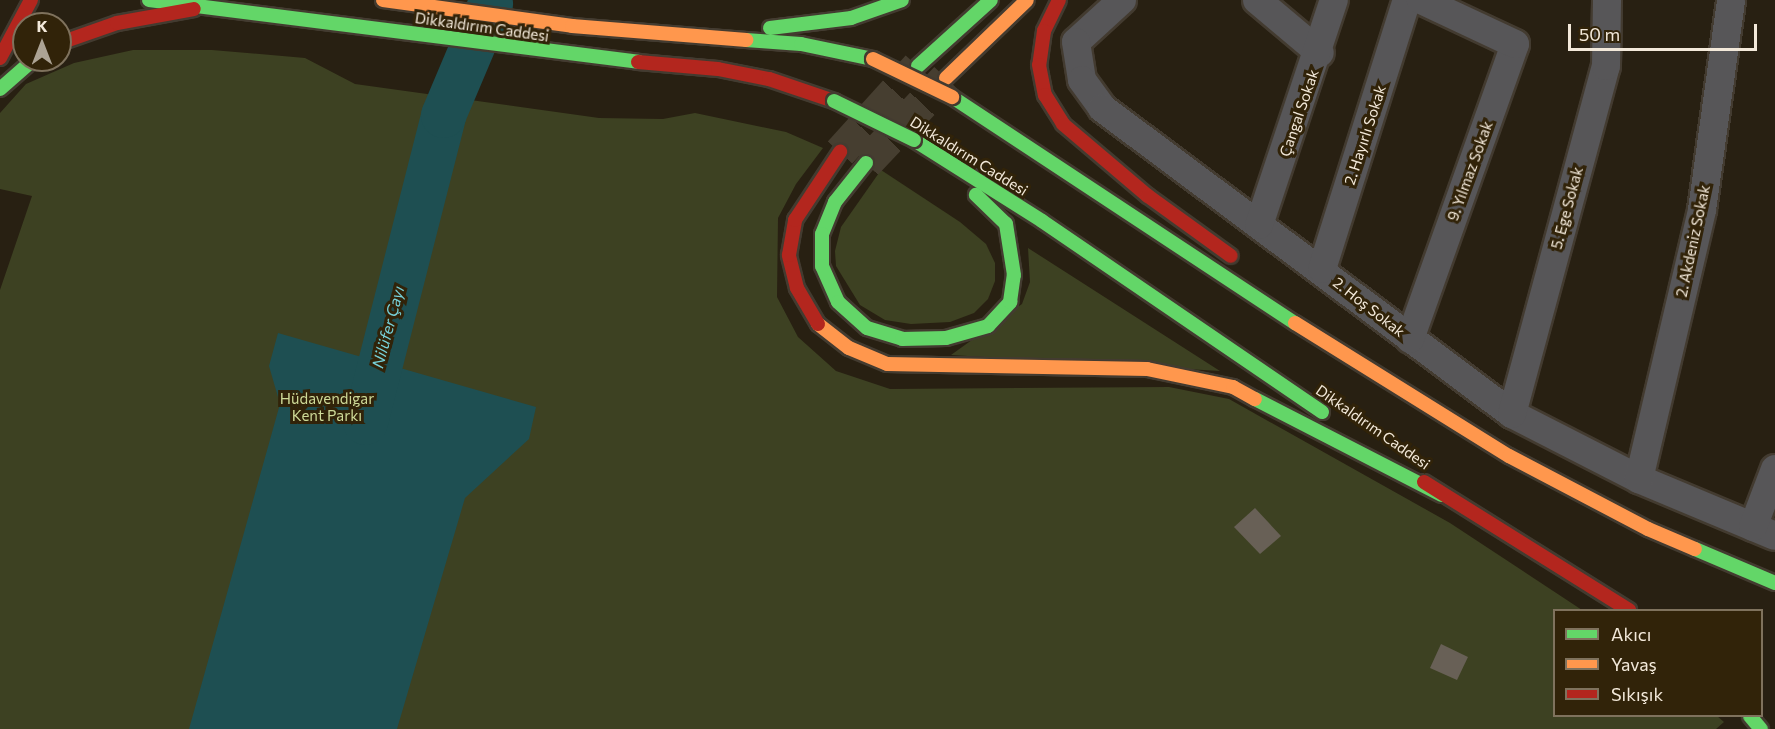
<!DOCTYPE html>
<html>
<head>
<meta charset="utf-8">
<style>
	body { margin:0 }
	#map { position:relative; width:1775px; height:729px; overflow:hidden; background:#282012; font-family:Commissioner,sans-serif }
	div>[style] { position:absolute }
	.green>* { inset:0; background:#3d4122 }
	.water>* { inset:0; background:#1e4f52 }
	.river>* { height:45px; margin:-22.5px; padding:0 22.5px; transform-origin:22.5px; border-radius:22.5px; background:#1e4f52 }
	.building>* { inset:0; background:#686056 }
	.primary-tunnel>* { height:33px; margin-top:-16.5px; transform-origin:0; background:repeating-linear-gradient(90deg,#463e30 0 33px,transparent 0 49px) }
	.roads { filter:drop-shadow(2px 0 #433b30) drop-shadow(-2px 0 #433b30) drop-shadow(0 2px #433b30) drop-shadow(0 -2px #433b30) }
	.street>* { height:28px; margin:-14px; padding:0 14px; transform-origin:14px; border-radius:14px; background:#575658 }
	.fast>* { height:14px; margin:-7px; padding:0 7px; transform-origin:7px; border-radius:7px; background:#63d668 }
	.slow>* { height:14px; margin:-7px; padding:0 7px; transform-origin:7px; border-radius:7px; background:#ff974d }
	.jam>* { height:14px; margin:-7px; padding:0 7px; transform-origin:7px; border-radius:7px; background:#b3261e }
	.bridges { filter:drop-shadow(2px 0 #433b30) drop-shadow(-2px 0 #433b30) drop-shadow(0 2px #433b30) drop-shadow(0 -2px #433b30) }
	.fast-bridge>* { height:14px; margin:-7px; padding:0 7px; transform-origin:7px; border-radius:7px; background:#63d668 }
	.slow-bridge>* { height:14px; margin:-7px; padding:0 7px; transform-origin:7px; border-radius:7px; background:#ff974d }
	span { translate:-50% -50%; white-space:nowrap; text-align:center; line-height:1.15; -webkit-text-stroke:6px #312309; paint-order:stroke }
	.street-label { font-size:15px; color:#f3e9da }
	.park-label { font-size:15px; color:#ceda98 }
	.water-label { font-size:16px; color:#76d0d8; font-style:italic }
	.legend { position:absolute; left:1553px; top:609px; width:210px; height:108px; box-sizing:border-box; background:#312309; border:2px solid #7f725d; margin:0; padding:8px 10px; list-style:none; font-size:18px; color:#f3e9da }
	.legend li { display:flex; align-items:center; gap:12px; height:30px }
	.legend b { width:30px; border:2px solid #7f725d }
	.north { position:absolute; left:12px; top:12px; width:60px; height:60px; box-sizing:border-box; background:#312309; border:2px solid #7f725d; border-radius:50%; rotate:0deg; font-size:16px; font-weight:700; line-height:24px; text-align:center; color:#f3e9da }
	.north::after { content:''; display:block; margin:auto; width:21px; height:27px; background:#aca394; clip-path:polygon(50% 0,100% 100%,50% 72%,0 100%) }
	.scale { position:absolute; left:1568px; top:24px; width:189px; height:27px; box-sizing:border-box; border:3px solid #f3e9da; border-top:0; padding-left:8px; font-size:18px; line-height:21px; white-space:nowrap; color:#f3e9da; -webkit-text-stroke:4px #312309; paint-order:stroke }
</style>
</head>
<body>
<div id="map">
	<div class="green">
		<div style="clip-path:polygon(133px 50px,212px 50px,305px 58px,355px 84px,599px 118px,663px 119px,695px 113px,786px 132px,823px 148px,796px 184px,778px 218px,777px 297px,798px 337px,836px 371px,890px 389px,1169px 387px,1229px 399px,1450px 523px,1582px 610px,1554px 610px,1554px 716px,1717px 716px,1724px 722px,1716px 729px,0 729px,0 290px,32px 196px,0 189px,0 113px,26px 84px,74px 63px)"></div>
		<div style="clip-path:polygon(881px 170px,960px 222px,986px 244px,995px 263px,995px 281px,988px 299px,974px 313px,950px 322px,911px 324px,885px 320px,860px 305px,836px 266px,835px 251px,841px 227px)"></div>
		<div style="clip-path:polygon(1028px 248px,1220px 371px,951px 355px,1022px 304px,1030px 282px)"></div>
	</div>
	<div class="water">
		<div style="clip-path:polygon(278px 333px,536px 407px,529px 439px,465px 498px,397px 729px,189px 729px,280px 404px,269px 366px)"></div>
	</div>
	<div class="river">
		<div style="left:365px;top:422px;width:317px;rotate:-75.7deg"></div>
		<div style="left:443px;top:115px;width:121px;rotate:-67.1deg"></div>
	</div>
	<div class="building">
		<div style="clip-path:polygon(1255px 508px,1281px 536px,1260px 554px,1234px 527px)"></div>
		<div style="clip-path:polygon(1441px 644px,1468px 657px,1457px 680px,1430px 668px)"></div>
	</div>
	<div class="primary-tunnel">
		<div style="left:840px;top:152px;width:116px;rotate:-47.8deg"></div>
		<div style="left:866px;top:163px;width:117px;rotate:-46.7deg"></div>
	</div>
	<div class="roads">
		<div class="street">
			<div style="left:1122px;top:0;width:62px;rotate:137.6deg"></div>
			<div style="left:1076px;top:42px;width:38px;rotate:81deg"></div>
			<div style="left:1082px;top:80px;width:34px;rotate:54deg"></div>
			<div style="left:1102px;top:108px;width:512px;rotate:36.74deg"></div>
			<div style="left:1512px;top:414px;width:143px;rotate:27.1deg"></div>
			<div style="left:1639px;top:479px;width:147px;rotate:22.7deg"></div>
			<div style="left:1257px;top:0;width:82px;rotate:40.1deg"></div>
			<div style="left:1259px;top:225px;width:237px;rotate:-71.6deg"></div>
			<div style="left:1322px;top:269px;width:282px;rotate:-72.5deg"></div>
			<div style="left:1410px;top:339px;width:313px;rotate:-70.4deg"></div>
			<div style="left:1515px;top:44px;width:104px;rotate:-154.9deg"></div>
			<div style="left:1512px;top:414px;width:360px;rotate:-74.9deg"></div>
			<div style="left:1606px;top:66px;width:66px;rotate:-89.1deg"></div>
			<div style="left:1639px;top:479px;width:276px;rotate:-76.8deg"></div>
			<div style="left:1702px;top:210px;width:212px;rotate:-82.1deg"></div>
			<div style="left:1753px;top:527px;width:62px;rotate:-69.2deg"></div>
		</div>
		<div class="fast">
			<div style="left:149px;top:0;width:493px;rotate:7.2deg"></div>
			<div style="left:770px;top:28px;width:82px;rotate:-7deg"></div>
			<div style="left:851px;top:18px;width:54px;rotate:-19.4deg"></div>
			<div style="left:746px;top:40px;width:55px;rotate:4.2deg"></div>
			<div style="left:801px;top:44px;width:74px;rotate:11.8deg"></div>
			<div style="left:918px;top:66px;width:98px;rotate:-42.1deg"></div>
			<div style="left:0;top:89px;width:44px;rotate:-41.3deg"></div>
			<div style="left:952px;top:97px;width:411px;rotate:33.4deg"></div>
			<div style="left:914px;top:140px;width:151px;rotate:32.3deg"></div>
			<div style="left:1042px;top:221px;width:339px;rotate:34.3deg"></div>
			<div style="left:866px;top:163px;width:50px;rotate:128.5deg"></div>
			<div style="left:835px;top:202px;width:35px;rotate:112deg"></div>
			<div style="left:822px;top:234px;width:32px;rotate:90deg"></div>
			<div style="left:822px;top:266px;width:39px;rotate:66deg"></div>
			<div style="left:838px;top:302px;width:39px;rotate:42deg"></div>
			<div style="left:867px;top:328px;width:37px;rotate:17deg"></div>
			<div style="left:902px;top:339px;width:44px;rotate:-1.3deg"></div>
			<div style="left:946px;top:338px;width:44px;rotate:-15.9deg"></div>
			<div style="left:988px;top:326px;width:33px;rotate:-47deg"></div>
			<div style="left:1010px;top:302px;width:27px;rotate:-82deg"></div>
			<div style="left:1014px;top:275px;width:52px;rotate:-98.9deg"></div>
			<div style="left:1006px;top:224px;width:42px;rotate:-136deg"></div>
			<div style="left:1255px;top:399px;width:210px;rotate:27.2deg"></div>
			<div style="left:1695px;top:549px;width:87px;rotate:23deg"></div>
			<div style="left:1750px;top:716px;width:17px;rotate:50deg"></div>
		</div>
		<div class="slow">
			<div style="left:383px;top:0;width:191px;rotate:7.8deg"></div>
			<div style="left:572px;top:26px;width:175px;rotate:4.6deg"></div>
			<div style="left:946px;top:78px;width:112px;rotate:-43.9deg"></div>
			<div style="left:1295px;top:323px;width:252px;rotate:31.9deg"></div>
			<div style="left:1509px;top:456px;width:157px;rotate:27.7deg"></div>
			<div style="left:1648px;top:529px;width:51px;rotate:23.1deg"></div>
			<div style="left:818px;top:324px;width:39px;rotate:38deg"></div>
			<div style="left:849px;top:348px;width:41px;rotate:22.8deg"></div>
			<div style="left:887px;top:364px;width:260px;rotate:1.1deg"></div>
			<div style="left:1147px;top:369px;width:88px;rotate:11.8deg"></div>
			<div style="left:1233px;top:387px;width:25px;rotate:29deg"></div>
		</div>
		<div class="jam">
			<div style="left:1059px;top:0;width:34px;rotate:116deg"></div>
			<div style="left:1044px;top:31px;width:34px;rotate:98deg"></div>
			<div style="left:1039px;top:65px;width:31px;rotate:79deg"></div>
			<div style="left:1045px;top:95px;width:34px;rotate:58deg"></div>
			<div style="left:1063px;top:124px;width:111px;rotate:40.3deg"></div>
			<div style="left:1148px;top:196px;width:102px;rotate:35.9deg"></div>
			<div style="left:60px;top:43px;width:60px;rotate:-19.3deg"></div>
			<div style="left:117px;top:23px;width:78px;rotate:-10.3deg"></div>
			<div style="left:0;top:58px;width:66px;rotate:-61.9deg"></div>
			<div style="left:638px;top:62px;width:80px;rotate:5deg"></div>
			<div style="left:718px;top:69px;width:52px;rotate:11.1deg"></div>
			<div style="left:769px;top:79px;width:69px;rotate:18.7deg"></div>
			<div style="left:818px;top:324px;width:42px;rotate:-120.3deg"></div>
			<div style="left:797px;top:288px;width:34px;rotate:-104deg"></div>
			<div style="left:789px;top:255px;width:36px;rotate:-80deg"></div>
			<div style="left:795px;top:220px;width:82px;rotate:-56.5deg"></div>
			<div style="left:1424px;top:482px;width:242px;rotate:32deg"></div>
		</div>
	</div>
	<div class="bridges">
		<div class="fast-bridge">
			<div style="left:834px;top:101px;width:89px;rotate:26deg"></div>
		</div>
		<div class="slow-bridge">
			<div style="left:873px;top:59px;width:88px;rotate:25.7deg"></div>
		</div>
	</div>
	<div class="street-label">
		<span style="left:482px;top:27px;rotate:8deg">Dikkaldırım Caddesi</span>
		<span style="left:1299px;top:113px;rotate:-71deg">Çangal Sokak</span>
		<span style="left:1365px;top:135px;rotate:-72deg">2. Hayırlı Sokak</span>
		<span style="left:969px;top:156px;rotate:32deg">Dikkaldırım Caddesi</span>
		<span style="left:1470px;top:171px;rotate:-70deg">9. Yılmaz Sokak</span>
		<span style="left:1567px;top:208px;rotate:-75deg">5. Ege Sokak</span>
		<span style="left:1693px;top:241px;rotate:-78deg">2. Akdeniz Sokak</span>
		<span style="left:1369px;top:307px;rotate:38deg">2. Hoş Sokak</span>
		<span style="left:1373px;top:427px;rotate:35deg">Dikkaldırım Caddesi</span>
	</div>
	<div class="park-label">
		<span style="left:327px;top:407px">Hüdavendigar<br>Kent Parkı</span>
	</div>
	<div class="water-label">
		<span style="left:388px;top:327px;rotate:-75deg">Nilüfer Çayı</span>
	</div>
	<ul class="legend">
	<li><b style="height:8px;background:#63d668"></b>Akıcı</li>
	<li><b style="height:8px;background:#ff974d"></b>Yavaş</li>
	<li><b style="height:8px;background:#b3261e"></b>Sıkışık</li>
	</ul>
	<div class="north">K</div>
	<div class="scale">50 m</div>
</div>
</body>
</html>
